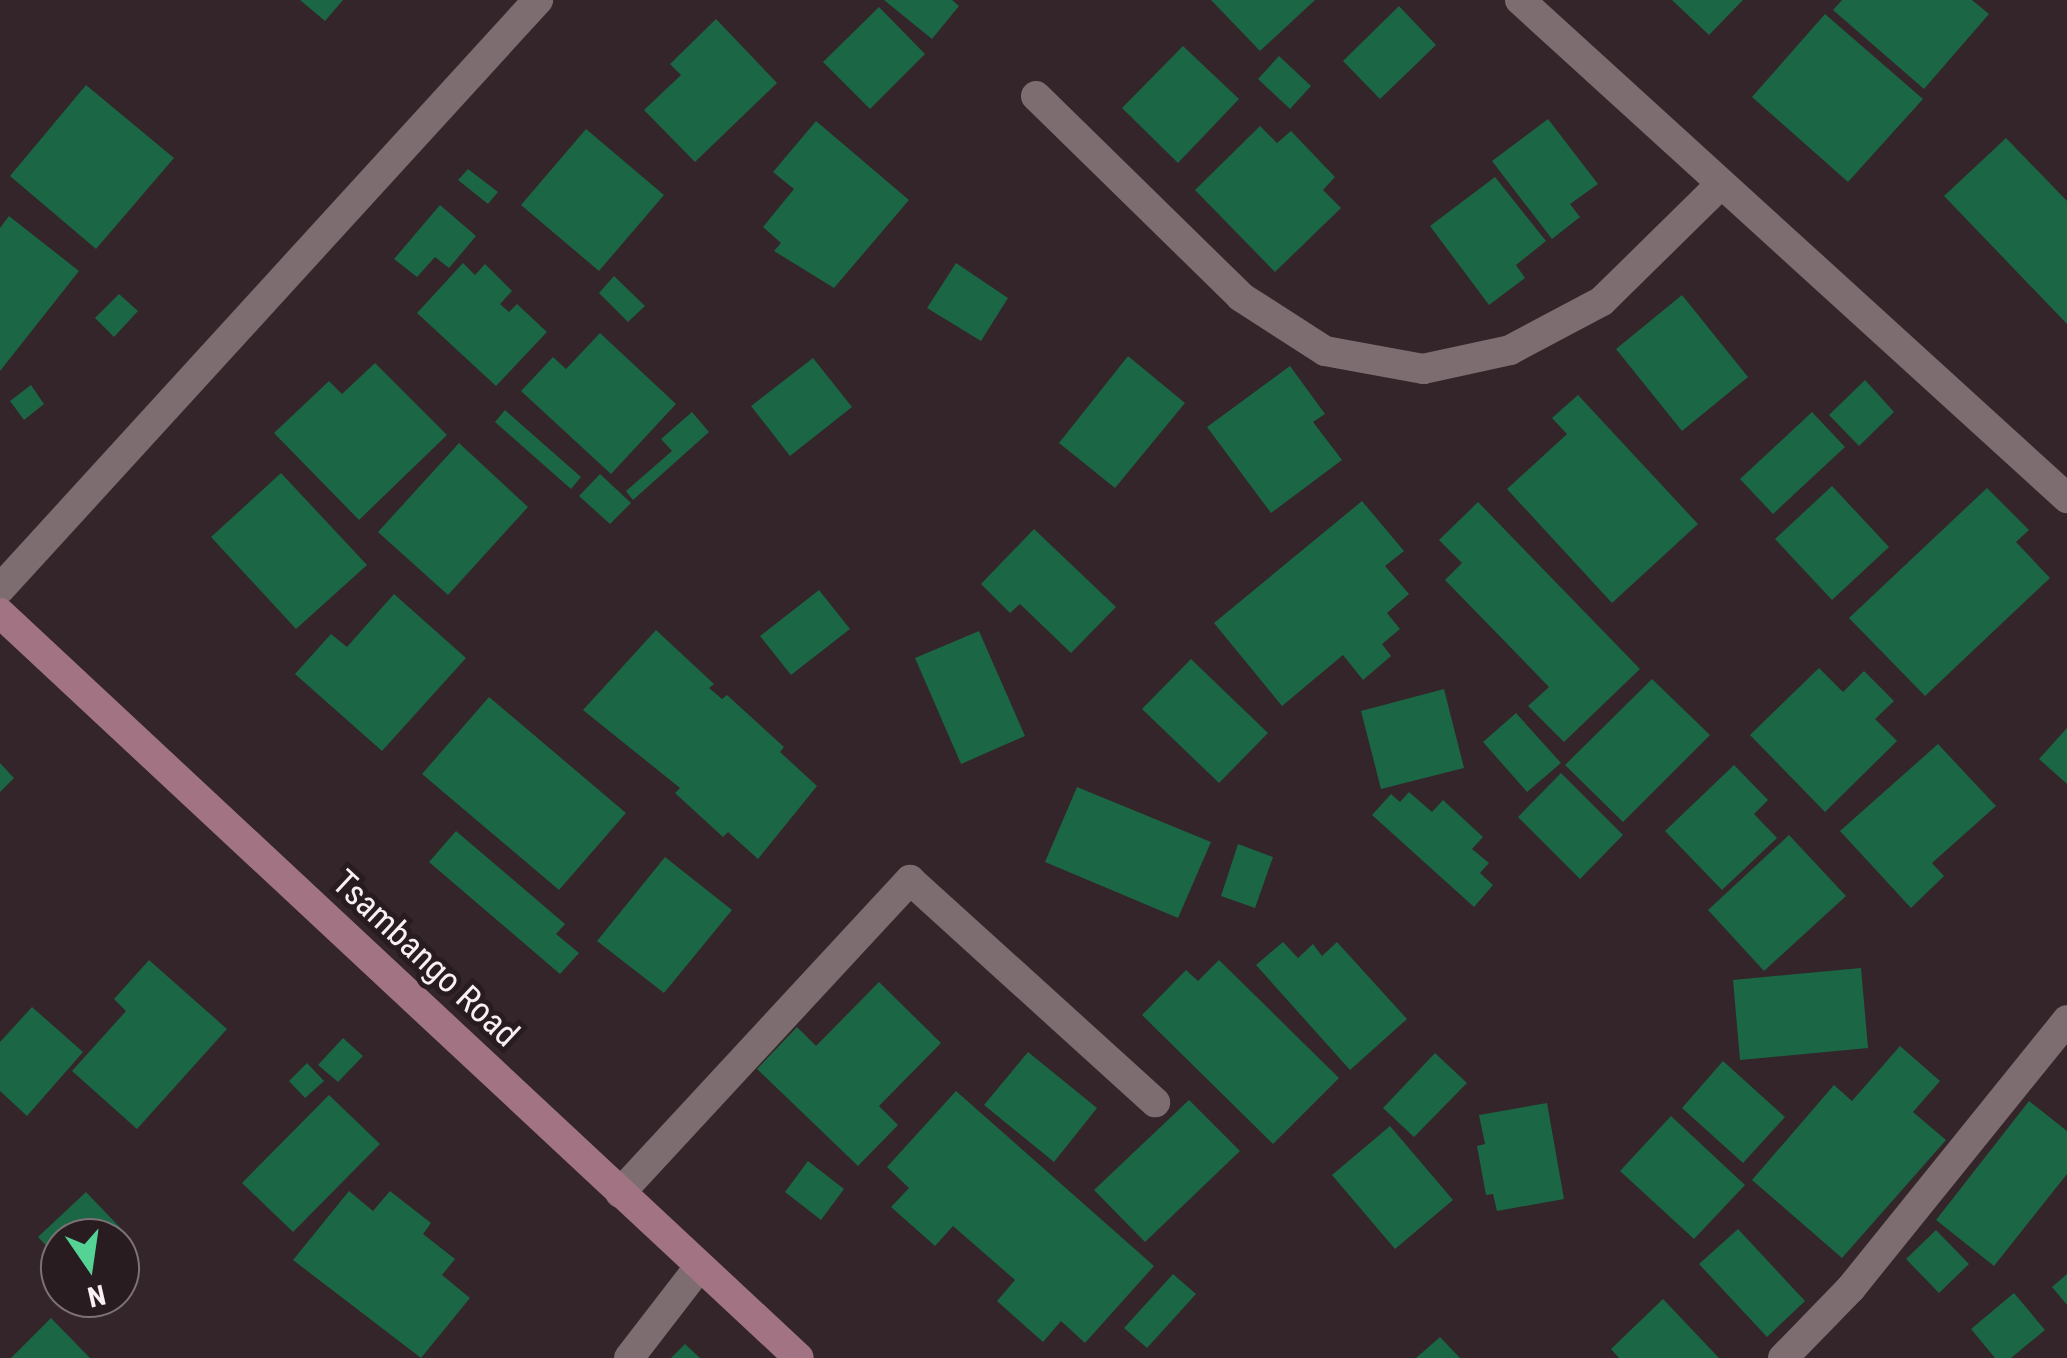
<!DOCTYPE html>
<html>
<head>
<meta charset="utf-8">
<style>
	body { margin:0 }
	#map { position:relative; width:2067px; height:1358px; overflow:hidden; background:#332529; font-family:"Roboto Condensed",sans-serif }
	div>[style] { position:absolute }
	.building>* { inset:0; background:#1b6644 }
	.street>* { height:30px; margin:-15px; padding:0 15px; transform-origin:15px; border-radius:15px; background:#7d6d71 }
	.secondary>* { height:30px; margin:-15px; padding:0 15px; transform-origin:15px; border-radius:15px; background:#a27483 }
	span { translate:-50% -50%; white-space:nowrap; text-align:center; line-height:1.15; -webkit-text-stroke:10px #291c20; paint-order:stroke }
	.street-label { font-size:35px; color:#f9f0f2 }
	.north { position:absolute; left:40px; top:1218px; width:100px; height:100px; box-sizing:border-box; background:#291c20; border:2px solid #7c7174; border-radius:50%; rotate:167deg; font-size:28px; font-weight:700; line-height:40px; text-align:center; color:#f9f0f2 }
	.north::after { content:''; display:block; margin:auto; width:35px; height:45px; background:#54d395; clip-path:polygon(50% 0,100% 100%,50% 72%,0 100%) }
</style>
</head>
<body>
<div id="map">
	<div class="building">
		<div style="clip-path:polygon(300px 0,343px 0,325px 21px)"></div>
		<div style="clip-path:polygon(884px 0,952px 0,959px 6px,932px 39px)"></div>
		<div style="clip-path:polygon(1211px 0,1315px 0,1260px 51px)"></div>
		<div style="clip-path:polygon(1672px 0,1743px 0,1709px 35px)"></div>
		<div style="clip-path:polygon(1842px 0,1972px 0,1989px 14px,1924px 89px,1833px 10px)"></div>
		<div style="clip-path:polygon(1399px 6px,1436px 45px,1380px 99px,1343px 61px)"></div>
		<div style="clip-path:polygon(879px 7px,925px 54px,870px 109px,823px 62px)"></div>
		<div style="clip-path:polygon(1825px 14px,1923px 99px,1848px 182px,1752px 97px)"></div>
		<div style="clip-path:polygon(716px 19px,777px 83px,695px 162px,644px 110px,681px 75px,670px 64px)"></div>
		<div style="clip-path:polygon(1183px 46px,1239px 99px,1178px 163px,1122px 108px)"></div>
		<div style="clip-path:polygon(1279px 56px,1311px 86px,1290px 109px,1258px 79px)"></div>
		<div style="clip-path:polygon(86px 85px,174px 158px,96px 249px,10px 176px)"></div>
		<div style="clip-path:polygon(1548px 119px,1598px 184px,1570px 204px,1580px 217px,1552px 239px,1492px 161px)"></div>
		<div style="clip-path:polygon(816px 121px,909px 200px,834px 288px,774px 251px,781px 243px,763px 227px,794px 189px,773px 172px)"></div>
		<div style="clip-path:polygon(1260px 126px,1277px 143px,1291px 131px,1335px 177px,1323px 190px,1341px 208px,1275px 272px,1195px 190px)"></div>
		<div style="clip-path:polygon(586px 129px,664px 195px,599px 271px,521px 205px)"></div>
		<div style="clip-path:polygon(2006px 138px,2067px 201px,2067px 324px,1944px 196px)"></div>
		<div style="clip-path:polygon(468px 169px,498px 192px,488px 204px,458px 180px)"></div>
		<div style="clip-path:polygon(1495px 177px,1546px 241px,1516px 265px,1525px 278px,1489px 305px,1430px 226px)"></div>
		<div style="clip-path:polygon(440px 205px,476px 236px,449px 268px,435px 257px,417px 277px,394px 259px)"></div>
		<div style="clip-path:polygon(9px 216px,79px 271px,0 371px,0 228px)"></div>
		<div style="clip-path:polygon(463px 263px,475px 275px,485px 264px,512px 291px,500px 304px,509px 312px,517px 304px,547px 332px,496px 386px,417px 313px)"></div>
		<div style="clip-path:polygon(956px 263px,1008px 298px,981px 341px,927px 308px)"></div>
		<div style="clip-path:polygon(614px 276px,645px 306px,628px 322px,599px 293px)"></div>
		<div style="clip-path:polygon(119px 294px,138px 311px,114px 337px,95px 318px)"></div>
		<div style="clip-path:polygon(1682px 295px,1748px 377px,1682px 431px,1616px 349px)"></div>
		<div style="clip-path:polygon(600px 333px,676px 404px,611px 474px,521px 391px,553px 357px,566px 369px)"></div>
		<div style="clip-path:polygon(1128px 356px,1185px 403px,1115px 488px,1059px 443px)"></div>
		<div style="clip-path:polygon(813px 358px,852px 407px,790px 456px,751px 406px)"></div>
		<div style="clip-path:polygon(375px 363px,447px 435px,359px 520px,274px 433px,329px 381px,342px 394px)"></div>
		<div style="clip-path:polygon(1290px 366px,1325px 414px,1313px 422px,1342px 460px,1271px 513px,1207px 427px)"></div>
		<div style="clip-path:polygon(1865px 380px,1894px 412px,1859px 446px,1829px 415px)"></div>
		<div style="clip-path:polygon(31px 385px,44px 404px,24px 420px,10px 401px)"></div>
		<div style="clip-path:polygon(1578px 395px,1698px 524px,1612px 603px,1507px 489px,1567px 434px,1552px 418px)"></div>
		<div style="clip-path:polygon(505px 410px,581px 477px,571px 489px,495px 422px)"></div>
		<div style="clip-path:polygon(692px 412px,709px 432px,633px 500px,626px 491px,672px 451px,661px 439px)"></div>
		<div style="clip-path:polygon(1812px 412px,1845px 447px,1773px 514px,1740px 479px)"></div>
		<div style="clip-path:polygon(459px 443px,528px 507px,448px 595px,378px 532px)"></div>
		<div style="clip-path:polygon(281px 473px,367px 565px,296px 629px,211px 537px)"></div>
		<div style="clip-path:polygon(600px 474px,631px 503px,610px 524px,579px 496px)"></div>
		<div style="clip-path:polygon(1832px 486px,1889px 547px,1832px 600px,1775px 539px)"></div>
		<div style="clip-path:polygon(1987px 488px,2029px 530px,2016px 542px,2050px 578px,1925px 696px,1849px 618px)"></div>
		<div style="clip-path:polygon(1362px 501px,1404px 551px,1385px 566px,1409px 594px,1387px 613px,1400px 629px,1382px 644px,1391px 656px,1363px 680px,1343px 655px,1282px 706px,1214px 623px)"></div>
		<div style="clip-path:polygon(1478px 502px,1640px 669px,1564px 742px,1528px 706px,1549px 687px,1445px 580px,1462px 563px,1439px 540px)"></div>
		<div style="clip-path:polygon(1034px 529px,1116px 607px,1071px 653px,1020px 604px,1010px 613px,981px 584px)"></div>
		<div style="clip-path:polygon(819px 590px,850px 629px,791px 675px,760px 636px)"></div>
		<div style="clip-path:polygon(394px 594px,466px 658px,382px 751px,295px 674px,331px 634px,347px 647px)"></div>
		<div style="clip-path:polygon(656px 630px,714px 684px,709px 688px,722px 699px,727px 695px,784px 747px,780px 752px,817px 786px,758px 859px,728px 832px,723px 837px,675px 793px,680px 788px,583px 710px)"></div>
		<div style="clip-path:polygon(979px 631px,1025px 736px,961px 764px,915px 658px)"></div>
		<div style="clip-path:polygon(1191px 659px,1268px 733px,1219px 783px,1142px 709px)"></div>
		<div style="clip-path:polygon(1819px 668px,1843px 692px,1864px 671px,1894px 701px,1875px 719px,1897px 741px,1825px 812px,1750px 735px)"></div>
		<div style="clip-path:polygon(1652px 679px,1710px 735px,1623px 822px,1565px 765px)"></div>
		<div style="clip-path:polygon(1444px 689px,1464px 768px,1381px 789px,1361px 711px)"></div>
		<div style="clip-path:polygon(489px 697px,626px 813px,559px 890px,422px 774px)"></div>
		<div style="clip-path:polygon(1516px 713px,1561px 763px,1527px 792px,1483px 742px)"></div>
		<div style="clip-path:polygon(2067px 728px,2067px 784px,2039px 759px)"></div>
		<div style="clip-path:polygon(1938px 744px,1996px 806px,1932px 863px,1944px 876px,1911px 908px,1840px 831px)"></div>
		<div style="clip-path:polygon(0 763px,14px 778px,0 792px)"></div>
		<div style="clip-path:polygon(1734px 765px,1768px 800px,1754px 814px,1777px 838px,1722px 890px,1665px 831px)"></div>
		<div style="clip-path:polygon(1561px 773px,1623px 835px,1580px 879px,1518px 817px)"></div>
		<div style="clip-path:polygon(1077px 787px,1211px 842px,1178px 918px,1045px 862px)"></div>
		<div style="clip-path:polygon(1409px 792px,1432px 812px,1443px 800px,1483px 837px,1472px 849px,1489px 863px,1480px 873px,1493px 885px,1474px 907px,1372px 815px,1391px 794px,1400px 802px)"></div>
		<div style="clip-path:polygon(456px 831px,565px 924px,556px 934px,579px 953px,560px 974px,429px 862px)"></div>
		<div style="clip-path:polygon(1789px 835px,1846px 896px,1764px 971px,1708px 910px)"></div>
		<div style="clip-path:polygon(1238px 844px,1273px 857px,1255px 908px,1221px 896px)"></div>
		<div style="clip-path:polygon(665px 857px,732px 910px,664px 993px,597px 941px)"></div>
		<div style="clip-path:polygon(1283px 942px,1298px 958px,1313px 944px,1322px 956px,1337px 942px,1407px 1019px,1350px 1070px,1256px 965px)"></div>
		<div style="clip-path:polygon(149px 960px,227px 1029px,137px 1129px,72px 1071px,126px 1011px,114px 999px)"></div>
		<div style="clip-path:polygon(1219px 960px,1339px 1078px,1273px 1144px,1142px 1015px,1186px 970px,1198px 981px)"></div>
		<div style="clip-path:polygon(1861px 968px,1868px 1048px,1740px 1060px,1733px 980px)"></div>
		<div style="clip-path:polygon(879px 982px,941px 1043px,879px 1106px,898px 1125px,858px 1166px,757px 1069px,797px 1027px,816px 1046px)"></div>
		<div style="clip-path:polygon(32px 1007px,83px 1052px,27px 1116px,0 1091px,0 1042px)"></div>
		<div style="clip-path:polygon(343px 1038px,363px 1056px,338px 1082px,318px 1065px)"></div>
		<div style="clip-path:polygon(1900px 1046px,1940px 1081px,1913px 1112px,1946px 1140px,1842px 1258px,1752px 1180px,1834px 1085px,1852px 1101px)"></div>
		<div style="clip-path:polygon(1028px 1052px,1097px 1108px,1054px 1162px,984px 1105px)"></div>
		<div style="clip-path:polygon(1435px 1053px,1467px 1083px,1414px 1137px,1383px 1108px)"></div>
		<div style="clip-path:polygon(1723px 1061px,1785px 1117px,1743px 1163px,1682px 1108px)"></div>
		<div style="clip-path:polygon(307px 1063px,324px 1081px,305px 1098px,289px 1081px)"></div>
		<div style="clip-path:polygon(956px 1091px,1154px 1266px,1085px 1343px,1061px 1321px,1043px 1342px,997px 1301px,1015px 1280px,953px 1226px,935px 1246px,891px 1207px,909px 1188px,887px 1167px)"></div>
		<div style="clip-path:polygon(329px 1095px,380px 1144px,293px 1232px,242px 1183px)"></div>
		<div style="clip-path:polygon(1189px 1100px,1240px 1151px,1145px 1242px,1094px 1190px)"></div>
		<div style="clip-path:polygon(2029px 1101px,2067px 1131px,2067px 1174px,1994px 1266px,1936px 1220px)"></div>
		<div style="clip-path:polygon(1547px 1103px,1564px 1199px,1497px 1211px,1493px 1194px,1486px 1195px,1477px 1146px,1485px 1144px,1479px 1115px)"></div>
		<div style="clip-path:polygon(1671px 1116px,1745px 1185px,1694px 1239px,1620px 1171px)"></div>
		<div style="clip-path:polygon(1390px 1126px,1453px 1200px,1395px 1249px,1332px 1175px)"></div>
		<div style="clip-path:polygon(808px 1161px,844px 1189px,821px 1220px,785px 1192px)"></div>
		<div style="clip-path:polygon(349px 1191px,373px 1211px,390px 1191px,431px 1223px,423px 1234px,455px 1259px,442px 1275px,470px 1298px,421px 1358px,293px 1260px)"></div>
		<div style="clip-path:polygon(86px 1192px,131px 1239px,122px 1248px,138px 1264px,120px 1281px,120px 1238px,60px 1238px,60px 1260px,38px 1237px)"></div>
		<div style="clip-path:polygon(1738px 1229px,1805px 1301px,1767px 1337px,1699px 1264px)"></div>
		<div style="clip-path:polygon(1936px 1230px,1969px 1264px,1939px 1293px,1906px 1259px)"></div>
		<div style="clip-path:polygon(1173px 1274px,1196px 1294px,1147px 1348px,1124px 1328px)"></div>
		<div style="clip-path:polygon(2067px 1274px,2067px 1305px,2052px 1287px)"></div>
		<div style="clip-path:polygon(2014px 1293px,2045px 1330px,2011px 1358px,1995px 1358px,1971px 1329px)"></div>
		<div style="clip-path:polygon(1663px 1299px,1719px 1358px,1619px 1358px,1611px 1349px)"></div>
		<div style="clip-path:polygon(51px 1318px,90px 1358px,11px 1358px)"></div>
		<div style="clip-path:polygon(1440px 1337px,1460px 1358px,1416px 1358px)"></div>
		<div style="clip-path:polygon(685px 1344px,700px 1358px,671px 1358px)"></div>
	</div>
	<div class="street">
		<div style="left:1520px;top:0;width:740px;rotate:42.32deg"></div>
		<div style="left:1036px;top:96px;width:287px;rotate:44.4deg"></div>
		<div style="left:1241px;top:297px;width:100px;rotate:32.7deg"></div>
		<div style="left:1325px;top:351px;width:100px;rotate:10.4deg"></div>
		<div style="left:1423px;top:369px;width:89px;rotate:-12.3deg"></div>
		<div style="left:1510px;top:350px;width:104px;rotate:-28deg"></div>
		<div style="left:1602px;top:301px;width:164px;rotate:-44.5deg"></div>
		<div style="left:0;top:589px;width:798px;rotate:-47.59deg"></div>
		<div style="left:620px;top:1193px;width:427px;rotate:-47.2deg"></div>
		<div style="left:910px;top:880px;width:331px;rotate:42.2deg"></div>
		<div style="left:629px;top:1358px;width:115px;rotate:-52.4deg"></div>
		<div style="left:1783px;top:1358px;width:98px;rotate:-45.8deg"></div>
		<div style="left:1851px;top:1288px;width:344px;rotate:-51.1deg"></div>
	</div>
	<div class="secondary">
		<div style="left:0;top:613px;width:1092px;rotate:43deg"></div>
	</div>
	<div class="street-label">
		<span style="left:425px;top:959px;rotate:43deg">Tsambango Road</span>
	</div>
	<div class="north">N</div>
</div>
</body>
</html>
